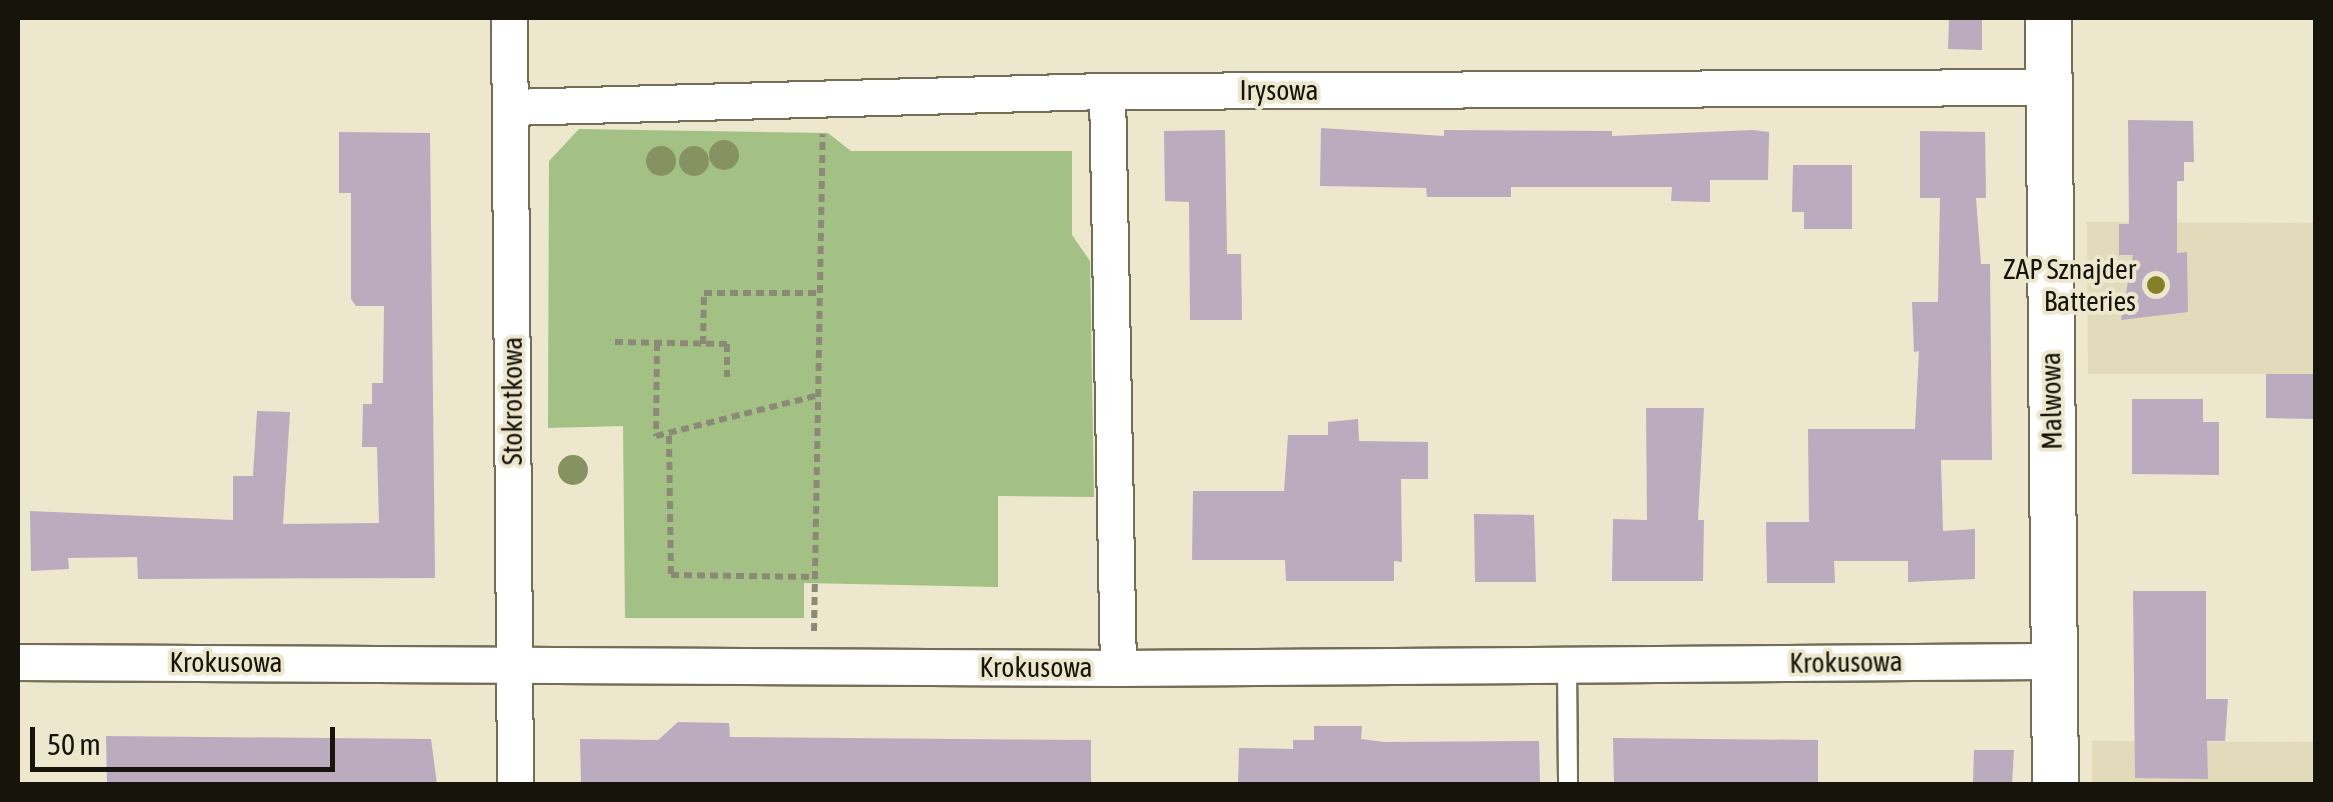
<!DOCTYPE html>
<html>
<head>
<meta charset="utf-8">
<style>
	body { margin:0 }
	#map { position:relative; width:2333px; height:802px; overflow:hidden; background:#ede7ce; font-family:"Asap Condensed",sans-serif }
	div>[style] { position:absolute }
	.built>* { inset:0; background:#e3dabb }
	.green>* { inset:0; background:#a4c185 }
	.building>* { inset:0; background:#baabbf }
	.path>* { height:6px; margin-top:-3px; transform-origin:0; background:repeating-linear-gradient(90deg,#8d8977 0 8px,transparent 0 13px) }
	.roads { filter:drop-shadow(2px 0 #746e58) drop-shadow(-2px 0 #746e58) drop-shadow(0 2px #746e58) drop-shadow(0 -2px #746e58) }
	.service>* { height:18px; margin:-9px; padding:0 9px; transform-origin:9px; border-radius:9px; background:#fff }
	.minor>* { height:35px; margin:-17.5px; padding:0 17.5px; transform-origin:17.5px; border-radius:17.5px; background:#fff }
	.tertiary>* { height:45px; margin:-22.5px; padding:0 22.5px; transform-origin:22.5px; border-radius:22.5px; background:#fff }
	.trees>* { width:30px; height:30px; margin:-15px; border-radius:50%; background:#879263 }
	.dots>* { width:28px; height:28px; translate:-50% -50%; box-sizing:border-box; border:5px solid #ede7ce; border-radius:50% }
	span { translate:-50% -50%; white-space:nowrap; text-align:center; line-height:1.15; -webkit-text-stroke:8px #ede7ce; paint-order:stroke }
	.street-label { font-size:28px; color:#16140b }
	.poi-label { font-size:28px; color:#16140b }
	.right { translate:-100% -50%; text-align:right }
	.frame { position:absolute; inset:0; border:20px solid #16140b; pointer-events:none }
	.scale { position:absolute; left:30px; top:727px; width:305px; height:45px; box-sizing:border-box; border:5px solid #16140b; border-top:0; padding-left:12px; font-size:30px; line-height:35px; white-space:nowrap; color:#16140b; -webkit-text-stroke:8px #ede7ce; paint-order:stroke }
</style>
</head>
<body>
<div id="map">
	<div class="built">
		<div style="clip-path:polygon(2087px 222px,2315px 223px,2315px 374px,2088px 374px)"></div>
		<div style="clip-path:polygon(2092px 741px,2315px 742px,2315px 784px,2092px 784px)"></div>
	</div>
	<div class="green">
		<div style="clip-path:polygon(579px 129px,828px 133px,851px 151px,1072px 151px,1072px 235px,1090px 261px,1094px 497px,998px 496px,998px 587px,804px 583px,804px 618px,625px 618px,623px 426px,548px 428px,549px 161px)"></div>
	</div>
	<div class="building">
		<div style="clip-path:polygon(1949px 18px,1982px 18px,1982px 50px,1948px 49px)"></div>
		<div style="clip-path:polygon(2128px 120px,2193px 121px,2194px 162px,2184px 162px,2184px 181px,2177px 181px,2177px 253px,2187px 252px,2188px 312px,2121px 320px,2133px 255px,2119px 255px,2119px 224px,2129px 224px)"></div>
		<div style="clip-path:polygon(1321px 128px,1444px 136px,1444px 130px,1612px 131px,1612px 136px,1753px 130px,1769px 132px,1768px 180px,1710px 180px,1710px 202px,1671px 201px,1672px 187px,1511px 187px,1511px 197px,1427px 197px,1426px 188px,1320px 186px)"></div>
		<div style="clip-path:polygon(1225px 130px,1227px 254px,1241px 254px,1242px 320px,1190px 320px,1189px 202px,1165px 201px,1164px 131px)"></div>
		<div style="clip-path:polygon(1920px 131px,1985px 132px,1986px 198px,1976px 198px,1981px 264px,1990px 264px,1992px 460px,1941px 460px,1943px 531px,1975px 529px,1975px 579px,1908px 582px,1908px 561px,1834px 561px,1835px 583px,1767px 583px,1766px 522px,1809px 522px,1808px 429px,1915px 429px,1919px 351px,1914px 352px,1912px 302px,1938px 302px,1940px 198px,1920px 198px)"></div>
		<div style="clip-path:polygon(339px 132px,430px 133px,435px 578px,138px 579px,137px 557px,68px 558px,69px 569px,31px 571px,30px 511px,233px 520px,233px 476px,253px 476px,257px 411px,290px 412px,283px 524px,379px 523px,377px 447px,362px 447px,363px 404px,372px 404px,372px 383px,383px 383px,384px 306px,356px 306px,351px 299px,351px 193px,339px 193px)"></div>
		<div style="clip-path:polygon(1793px 165px,1852px 165px,1852px 229px,1804px 229px,1804px 212px,1792px 212px)"></div>
		<div style="clip-path:polygon(2266px 374px,2316px 374px,2316px 419px,2266px 418px)"></div>
		<div style="clip-path:polygon(2132px 399px,2203px 399px,2203px 422px,2219px 422px,2219px 475px,2132px 474px)"></div>
		<div style="clip-path:polygon(1646px 408px,1704px 408px,1698px 520px,1704px 520px,1703px 581px,1612px 581px,1613px 519px,1647px 520px)"></div>
		<div style="clip-path:polygon(1358px 419px,1359px 441px,1428px 442px,1428px 479px,1401px 479px,1402px 562px,1394px 561px,1394px 581px,1286px 581px,1285px 560px,1192px 560px,1193px 491px,1284px 491px,1288px 435px,1328px 435px,1328px 422px)"></div>
		<div style="clip-path:polygon(1474px 514px,1534px 515px,1536px 582px,1475px 582px)"></div>
		<div style="clip-path:polygon(2133px 591px,2206px 591px,2206px 699px,2228px 699px,2225px 741px,2207px 741px,2208px 779px,2135px 778px)"></div>
		<div style="clip-path:polygon(678px 722px,729px 723px,730px 737px,1091px 740px,1091px 784px,581px 784px,580px 739px,658px 740px)"></div>
		<div style="clip-path:polygon(1314px 726px,1362px 726px,1361px 739px,1384px 742px,1539px 741px,1540px 783px,1238px 784px,1239px 748px,1293px 749px,1293px 740px,1314px 740px)"></div>
		<div style="clip-path:polygon(106px 736px,431px 739px,437px 784px,107px 784px)"></div>
		<div style="clip-path:polygon(1613px 738px,1818px 740px,1818px 784px,1614px 784px)"></div>
		<div style="clip-path:polygon(1974px 750px,2014px 750px,2012px 784px,1973px 784px)"></div>
	</div>
	<div class="path">
		<div style="left:615px;top:342px;width:112px;rotate:1deg"></div>
		<div style="left:727px;top:344px;width:33px;rotate:90deg"></div>
		<div style="left:657px;top:343px;width:93px;rotate:90.6deg"></div>
		<div style="left:656px;top:436px;width:168px;rotate:-14.1deg"></div>
		<div style="left:703px;top:344px;width:51px;rotate:-88.9deg"></div>
		<div style="left:704px;top:293px;width:116px"></div>
		<div style="left:669px;top:436px;width:139px;rotate:89.2deg"></div>
		<div style="left:671px;top:575px;width:144px;rotate:0.8deg"></div>
		<div style="left:814px;top:631px;width:497px;rotate:-89deg"></div>
	</div>
	<div class="roads">
		<div class="service">
			<div style="left:1567px;top:665px;width:119px;rotate:89.5deg"></div>
		</div>
		<div class="minor">
			<div style="left:509px;top:18px;width:766px;rotate:89.55deg"></div>
			<div style="left:1107px;top:91px;width:577px;rotate:88.91deg"></div>
			<div style="left:510px;top:107px;width:597px;rotate:-1.54deg"></div>
			<div style="left:1107px;top:91px;width:941px;rotate:-0.24deg"></div>
			<div style="left:18px;top:662px;width:1100px;rotate:0.31deg"></div>
			<div style="left:1118px;top:668px;width:936px;rotate:-0.43deg"></div>
		</div>
		<div class="tertiary">
			<div style="left:2048px;top:18px;width:766px;rotate:89.48deg"></div>
		</div>
	</div>
	<div class="trees">
		<div style="left:724px;top:155px"></div>
		<div style="left:661px;top:161px"></div>
		<div style="left:694px;top:161px"></div>
		<div style="left:573px;top:470px"></div>
	</div>
	<div class="dots">
		<div style="left:2156px;top:285px;background:#858028"></div>
	</div>
	<div class="street-label">
		<span style="left:1279px;top:90px">Irysowa</span>
		<span style="left:512px;top:401px;rotate:-90deg">Stokrotkowa</span>
		<span style="left:2051px;top:401px;rotate:-91deg">Malwowa</span>
		<span style="left:226px;top:662px">Krokusowa</span>
		<span style="left:1846px;top:662px;rotate:-1deg">Krokusowa</span>
		<span style="left:1036px;top:667px">Krokusowa</span>
	</div>
	<div class="poi-label">
		<span class="right" style="left:2136px;top:285px">ZAP Sznajder<br>Batteries</span>
	</div>
	<div class="frame"></div>
	<div class="scale">50 m</div>
</div>
</body>
</html>
